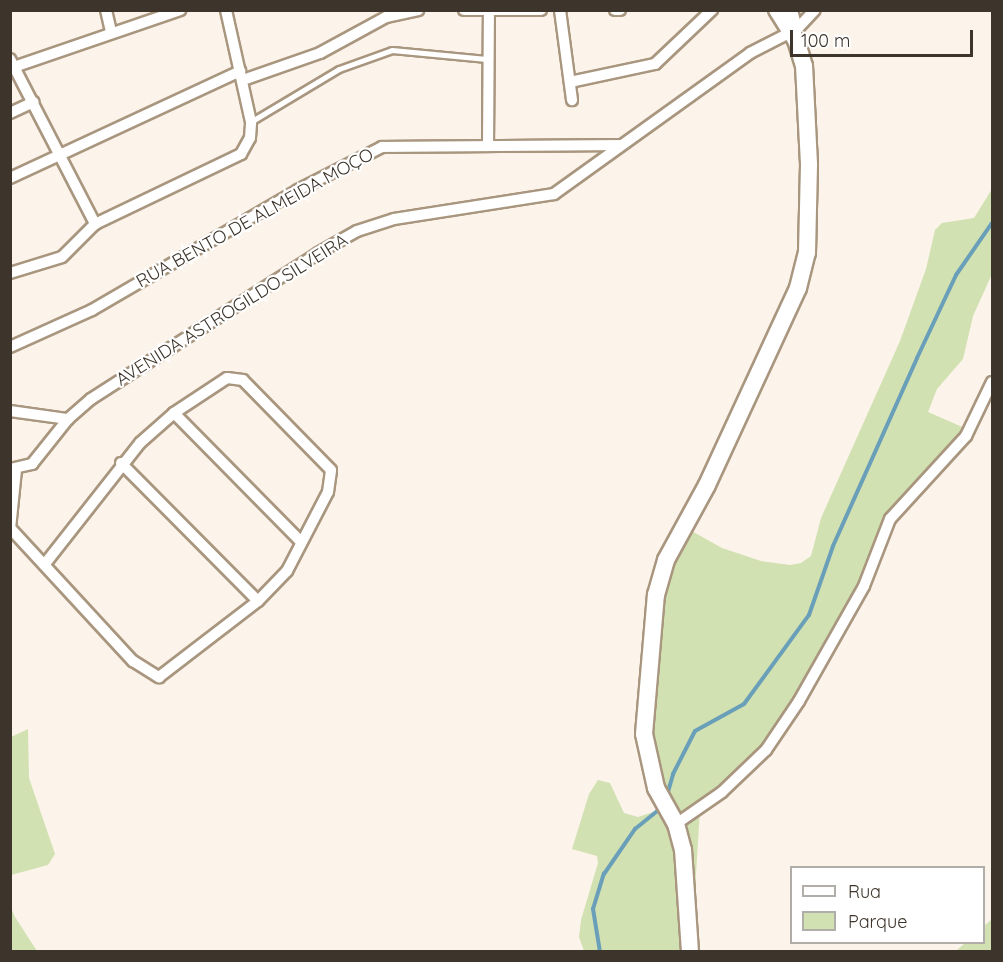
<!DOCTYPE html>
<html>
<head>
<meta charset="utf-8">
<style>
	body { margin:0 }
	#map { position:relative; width:1003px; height:962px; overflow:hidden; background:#fcf3ea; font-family:Quicksand,sans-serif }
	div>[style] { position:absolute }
	.green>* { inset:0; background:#d1e1b1 }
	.stream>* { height:4px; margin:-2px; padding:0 2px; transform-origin:2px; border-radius:2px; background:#6a9fb9 }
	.roads { filter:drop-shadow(2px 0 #a9967f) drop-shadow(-2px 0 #a9967f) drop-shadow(0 2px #a9967f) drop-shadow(0 -2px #a9967f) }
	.lane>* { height:5px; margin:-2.5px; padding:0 2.5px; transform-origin:2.5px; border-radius:2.5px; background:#fff }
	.street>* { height:10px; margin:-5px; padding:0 5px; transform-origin:5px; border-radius:5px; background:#fff }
	.secondary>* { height:16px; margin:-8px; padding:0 8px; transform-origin:8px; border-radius:8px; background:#fff }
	span { translate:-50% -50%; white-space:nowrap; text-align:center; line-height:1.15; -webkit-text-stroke:4.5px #fff; paint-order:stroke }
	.street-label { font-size:18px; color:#3d352b }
	.frame { position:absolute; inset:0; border:12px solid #3d352b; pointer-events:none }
	.legend { position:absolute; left:790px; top:866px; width:195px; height:78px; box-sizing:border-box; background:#fff; border:2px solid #b1aeaa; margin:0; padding:8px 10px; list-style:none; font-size:18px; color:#3d352b }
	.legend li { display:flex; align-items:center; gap:12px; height:30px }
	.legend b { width:30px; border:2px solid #b1aeaa }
	.scale { position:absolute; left:790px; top:30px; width:183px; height:27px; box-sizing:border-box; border:3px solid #3d352b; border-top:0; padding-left:8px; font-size:18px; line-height:21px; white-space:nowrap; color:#3d352b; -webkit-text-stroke:4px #fff; paint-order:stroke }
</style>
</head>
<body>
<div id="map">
	<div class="green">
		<div style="clip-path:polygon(992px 189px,992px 274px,973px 316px,963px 359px,937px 389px,928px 412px,976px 433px,886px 527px,856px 592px,795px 705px,742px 775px,700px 809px,694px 907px,699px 951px,584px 951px,579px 937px,581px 920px,598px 863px,597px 856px,572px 849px,589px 794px,598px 780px,610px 783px,624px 813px,638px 817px,666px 808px,648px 769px,658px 592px,688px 529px,722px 548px,761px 561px,790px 565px,801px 563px,811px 556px,821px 518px,900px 341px,926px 269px,935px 230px,942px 223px,974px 218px)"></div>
		<div style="clip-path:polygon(28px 729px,29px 778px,55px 854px,48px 865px,11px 875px,11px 737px)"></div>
		<div style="clip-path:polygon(10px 906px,15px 917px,37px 951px,11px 951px)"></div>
		<div style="clip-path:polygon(992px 919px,992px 951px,956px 951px,965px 943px,984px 942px,984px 926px)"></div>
	</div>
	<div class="stream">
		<div style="left:668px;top:792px;width:19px;rotate:-74deg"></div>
		<div style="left:673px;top:774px;width:48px;rotate:-62.9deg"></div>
		<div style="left:695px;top:731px;width:56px;rotate:-28.9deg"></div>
		<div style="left:744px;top:704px;width:110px;rotate:-53.9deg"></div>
		<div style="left:809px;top:615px;width:73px;rotate:-70.8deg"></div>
		<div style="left:833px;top:546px;width:206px;rotate:-65.9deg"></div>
		<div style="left:917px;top:358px;width:92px;rotate:-64.8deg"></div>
		<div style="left:956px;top:275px;width:63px;rotate:-55.3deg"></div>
		<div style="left:600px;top:952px;width:44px;rotate:-99.2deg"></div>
		<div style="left:593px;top:909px;width:37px;rotate:-73deg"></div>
		<div style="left:604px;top:874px;width:55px;rotate:-55.4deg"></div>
		<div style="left:635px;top:829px;width:33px;rotate:-39deg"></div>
	</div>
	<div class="roads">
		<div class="lane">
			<div style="left:252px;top:121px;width:101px;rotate:-30.9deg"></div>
			<div style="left:339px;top:69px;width:56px;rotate:-19.7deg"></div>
			<div style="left:392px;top:50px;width:95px;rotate:5.4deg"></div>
		</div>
		<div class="street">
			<div style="left:106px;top:10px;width:23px;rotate:77deg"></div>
			<div style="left:464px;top:10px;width:77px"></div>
			<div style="left:560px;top:10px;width:91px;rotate:82.4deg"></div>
			<div style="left:615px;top:10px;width:5px"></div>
			<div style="left:792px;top:10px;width:20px;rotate:75deg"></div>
			<div style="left:10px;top:59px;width:186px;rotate:62.7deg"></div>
			<div style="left:11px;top:68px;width:179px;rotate:-18.9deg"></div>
			<div style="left:243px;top:80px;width:82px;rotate:-19.3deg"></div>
			<div style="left:320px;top:53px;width:75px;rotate:-28.6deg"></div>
			<div style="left:386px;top:17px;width:33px;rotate:-12deg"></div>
			<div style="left:570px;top:82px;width:87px;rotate:-12deg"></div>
			<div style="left:655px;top:64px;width:79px;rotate:-43.5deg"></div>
			<div style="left:10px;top:113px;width:26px;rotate:-25deg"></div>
			<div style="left:488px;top:146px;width:136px;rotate:-89.6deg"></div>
			<div style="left:10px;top:178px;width:254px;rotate:-24.9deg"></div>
			<div style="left:10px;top:273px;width:54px;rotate:-17.1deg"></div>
			<div style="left:62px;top:257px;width:47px;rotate:-45deg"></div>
			<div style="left:95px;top:224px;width:162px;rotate:-25.6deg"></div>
			<div style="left:241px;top:154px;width:18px;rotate:-61deg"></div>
			<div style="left:250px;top:138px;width:16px;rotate:-86deg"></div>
			<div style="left:251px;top:122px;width:115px;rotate:-102.6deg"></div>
			<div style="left:10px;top:347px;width:90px;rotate:-24.3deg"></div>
			<div style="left:92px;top:310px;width:238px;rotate:-30.2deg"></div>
			<div style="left:298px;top:190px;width:94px;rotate:-27.1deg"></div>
			<div style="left:382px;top:147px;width:237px;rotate:-0.5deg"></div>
			<div style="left:10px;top:411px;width:59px;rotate:7.9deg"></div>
			<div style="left:174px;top:413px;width:181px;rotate:45.4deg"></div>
			<div style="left:121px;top:463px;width:194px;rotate:45.2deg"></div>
			<div style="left:10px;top:469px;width:23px;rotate:-13deg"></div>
			<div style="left:32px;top:464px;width:58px;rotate:-51.3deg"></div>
			<div style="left:68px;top:419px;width:30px;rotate:-41deg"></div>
			<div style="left:91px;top:399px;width:270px;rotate:-32.7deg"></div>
			<div style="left:318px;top:253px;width:45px;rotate:-29.4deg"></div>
			<div style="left:357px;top:231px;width:39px;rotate:-18deg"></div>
			<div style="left:394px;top:219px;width:162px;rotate:-8.9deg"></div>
			<div style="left:554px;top:194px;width:241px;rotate:-35.7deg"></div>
			<div style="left:750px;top:53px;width:53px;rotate:-27.1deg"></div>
			<div style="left:797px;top:29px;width:26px;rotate:-47deg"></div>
			<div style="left:10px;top:529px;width:59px;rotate:-84.2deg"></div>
			<div style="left:11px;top:529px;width:180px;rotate:47.3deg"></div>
			<div style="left:133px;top:661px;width:31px;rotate:32deg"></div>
			<div style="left:159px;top:677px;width:125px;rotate:-37.5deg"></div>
			<div style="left:258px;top:601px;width:42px;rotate:-46deg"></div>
			<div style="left:287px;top:571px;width:89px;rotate:-62.6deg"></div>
			<div style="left:328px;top:492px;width:22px;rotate:-82deg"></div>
			<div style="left:331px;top:470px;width:126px;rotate:-134.4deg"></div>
			<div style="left:243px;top:380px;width:16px;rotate:-173deg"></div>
			<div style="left:227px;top:378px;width:64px;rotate:146.6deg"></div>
			<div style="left:174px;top:413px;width:45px;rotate:138.6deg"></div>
			<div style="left:140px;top:443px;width:155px;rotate:128.2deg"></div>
			<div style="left:676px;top:824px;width:56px;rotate:-34.8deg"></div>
			<div style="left:722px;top:792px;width:61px;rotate:-43.7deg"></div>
			<div style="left:766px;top:750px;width:59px;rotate:-56deg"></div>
			<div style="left:799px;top:701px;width:132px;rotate:-60.5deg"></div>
			<div style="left:864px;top:586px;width:72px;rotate:-68.8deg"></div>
			<div style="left:890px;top:519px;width:113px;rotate:-47.5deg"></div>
			<div style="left:966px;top:436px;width:60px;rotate:-64.3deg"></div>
		</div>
		<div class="secondary">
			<div style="left:690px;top:952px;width:102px;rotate:-93.9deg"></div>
			<div style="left:683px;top:850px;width:27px;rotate:-105deg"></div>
			<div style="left:676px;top:824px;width:41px;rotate:-119.1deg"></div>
			<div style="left:656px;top:788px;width:55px;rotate:-102.5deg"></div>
			<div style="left:644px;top:734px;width:140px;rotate:-85.1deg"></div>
			<div style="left:656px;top:595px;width:36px;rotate:-74deg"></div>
			<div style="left:666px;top:560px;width:85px;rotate:-61.3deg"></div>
			<div style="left:707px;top:485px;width:217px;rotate:-65.2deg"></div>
			<div style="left:798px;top:288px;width:36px;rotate:-76deg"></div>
			<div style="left:807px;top:253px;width:89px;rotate:-88.7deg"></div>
			<div style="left:809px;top:164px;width:98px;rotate:-92.9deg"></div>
			<div style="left:804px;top:66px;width:27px;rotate:-107deg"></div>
			<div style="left:796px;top:40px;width:36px;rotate:-122deg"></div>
		</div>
	</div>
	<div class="street-label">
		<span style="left:255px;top:218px;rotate:-29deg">RUA BENTO DE ALMEIDA MOÇO</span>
		<span style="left:232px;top:310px;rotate:-32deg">AVENIDA ASTROGILDO SILVEIRA</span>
	</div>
	<div class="frame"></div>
	<ul class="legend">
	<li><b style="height:8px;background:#fff"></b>Rua</li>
	<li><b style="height:16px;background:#d1e1b1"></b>Parque</li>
	</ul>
	<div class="scale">100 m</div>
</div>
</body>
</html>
